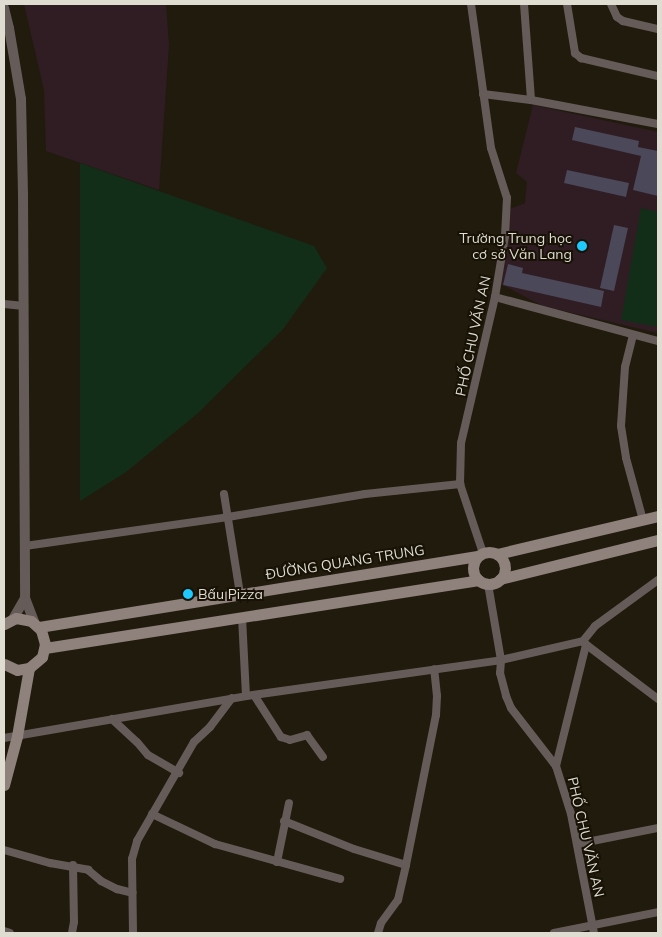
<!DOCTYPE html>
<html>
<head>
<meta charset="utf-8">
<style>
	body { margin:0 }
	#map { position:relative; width:662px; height:937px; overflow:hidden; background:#211b0d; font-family:Mulish,sans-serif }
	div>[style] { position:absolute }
	.education>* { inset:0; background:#2f1d23 }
	.green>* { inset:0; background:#132e18 }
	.building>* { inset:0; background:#4a4859 }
	.minor>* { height:8px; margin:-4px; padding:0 4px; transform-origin:4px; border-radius:4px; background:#655c59 }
	.tertiary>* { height:10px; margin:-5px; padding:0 5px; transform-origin:5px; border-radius:5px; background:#655c59 }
	.secondary>* { height:11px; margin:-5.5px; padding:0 5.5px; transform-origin:5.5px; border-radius:5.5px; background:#8f817c }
	.secondary>.ring { margin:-5.5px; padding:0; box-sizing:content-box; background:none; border:11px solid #8f817c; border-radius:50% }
	.dots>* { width:14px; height:14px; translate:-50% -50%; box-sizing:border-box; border:2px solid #171205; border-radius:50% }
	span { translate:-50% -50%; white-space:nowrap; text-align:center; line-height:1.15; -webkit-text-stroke:4px #171205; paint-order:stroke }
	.poi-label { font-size:14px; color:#dfdcd2 }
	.right { translate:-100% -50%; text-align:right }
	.left { translate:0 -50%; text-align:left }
	.street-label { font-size:14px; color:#dfdcd2 }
	.frame { position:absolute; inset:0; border:5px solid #dfdcd2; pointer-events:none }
</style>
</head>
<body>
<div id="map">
	<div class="education">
		<div style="clip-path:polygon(24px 4px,166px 4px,169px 45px,159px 190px,46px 151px,44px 90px)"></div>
		<div style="clip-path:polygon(533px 105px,658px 132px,658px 333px,543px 306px,501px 284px,510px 209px,525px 203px,527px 182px,516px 173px)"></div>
	</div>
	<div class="green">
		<div style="clip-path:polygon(80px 163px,314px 246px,327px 268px,283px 329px,197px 414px,126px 472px,80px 501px)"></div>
		<div style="clip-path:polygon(641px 208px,658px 212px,658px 327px,621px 320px)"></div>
	</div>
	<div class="building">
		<div style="clip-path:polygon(575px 127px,639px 141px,638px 147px,658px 151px,658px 196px,633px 190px,641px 156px,572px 140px)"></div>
		<div style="clip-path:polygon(567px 170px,629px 183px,626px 197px,564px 183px)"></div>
		<div style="clip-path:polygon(614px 225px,628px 228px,614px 291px,600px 288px)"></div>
		<div style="clip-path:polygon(508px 264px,523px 268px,522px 273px,604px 291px,601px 307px,503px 285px)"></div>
	</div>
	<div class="minor">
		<div style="left:471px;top:4px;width:145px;rotate:82.1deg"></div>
		<div style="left:491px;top:148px;width:52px;rotate:72.3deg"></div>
		<div style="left:507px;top:198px;width:38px;rotate:93deg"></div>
		<div style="left:505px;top:236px;width:62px;rotate:99.3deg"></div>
		<div style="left:495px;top:297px;width:150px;rotate:103.1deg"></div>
		<div style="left:461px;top:443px;width:41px;rotate:91.4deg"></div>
		<div style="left:460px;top:484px;width:73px;rotate:71.6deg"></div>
		<div style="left:524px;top:4px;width:96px;rotate:85.8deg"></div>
		<div style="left:567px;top:4px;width:50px;rotate:80.7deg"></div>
		<div style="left:575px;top:53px;width:8px;rotate:40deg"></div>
		<div style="left:581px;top:58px;width:79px;rotate:13.2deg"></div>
		<div style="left:611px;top:4px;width:14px;rotate:65deg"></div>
		<div style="left:617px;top:17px;width:7px;rotate:34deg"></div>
		<div style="left:623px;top:21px;width:36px;rotate:13deg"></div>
		<div style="left:483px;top:94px;width:48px;rotate:7.1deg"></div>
		<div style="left:531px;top:100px;width:129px;rotate:10.7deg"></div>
		<div style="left:495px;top:297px;width:169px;rotate:15.1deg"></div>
		<div style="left:4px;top:304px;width:20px;rotate:6deg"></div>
		<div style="left:633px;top:335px;width:33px;rotate:104deg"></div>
		<div style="left:625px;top:367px;width:59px;rotate:93.9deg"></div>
		<div style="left:621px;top:426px;width:32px;rotate:81deg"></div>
		<div style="left:626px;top:458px;width:64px;rotate:74.7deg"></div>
		<div style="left:224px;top:494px;width:101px;rotate:80.9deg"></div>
		<div style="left:25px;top:546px;width:205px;rotate:-8.1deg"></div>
		<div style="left:228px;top:517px;width:139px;rotate:-9.5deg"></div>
		<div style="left:365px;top:494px;width:96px;rotate:-6deg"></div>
		<div style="left:488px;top:584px;width:77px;rotate:80.3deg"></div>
		<div style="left:501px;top:660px;width:13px;rotate:94deg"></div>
		<div style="left:500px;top:673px;width:24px;rotate:75deg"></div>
		<div style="left:506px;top:696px;width:13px;rotate:67deg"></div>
		<div style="left:511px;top:708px;width:73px;rotate:52.2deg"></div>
		<div style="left:556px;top:766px;width:50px;rotate:72.6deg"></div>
		<div style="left:571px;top:814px;width:121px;rotate:79.1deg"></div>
		<div style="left:242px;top:617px;width:79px;rotate:87.1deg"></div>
		<div style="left:584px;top:643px;width:93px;rotate:37.1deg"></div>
		<div style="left:254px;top:695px;width:50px;rotate:57.3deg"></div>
		<div style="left:281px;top:737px;width:9px;rotate:18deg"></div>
		<div style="left:290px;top:740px;width:18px;rotate:-16deg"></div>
		<div style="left:307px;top:735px;width:27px;rotate:54deg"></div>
		<div style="left:112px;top:719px;width:34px;rotate:43deg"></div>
		<div style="left:137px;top:742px;width:17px;rotate:50deg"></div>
		<div style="left:148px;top:755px;width:36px;rotate:30deg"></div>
		<div style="left:4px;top:738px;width:246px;rotate:-9.8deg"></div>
		<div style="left:246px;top:696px;width:258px;rotate:-8deg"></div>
		<div style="left:501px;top:660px;width:84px;rotate:-13deg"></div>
		<div style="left:583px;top:641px;width:19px;rotate:-51deg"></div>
		<div style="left:595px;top:626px;width:78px;rotate:-36.1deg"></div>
		<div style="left:556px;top:766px;width:125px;rotate:-76.1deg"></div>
		<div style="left:152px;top:814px;width:70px;rotate:25.5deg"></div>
		<div style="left:215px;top:844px;width:130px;rotate:15.6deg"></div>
		<div style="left:284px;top:821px;width:75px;rotate:21.8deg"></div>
		<div style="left:354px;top:849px;width:54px;rotate:17.1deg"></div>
		<div style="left:577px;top:844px;width:83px;rotate:-11.2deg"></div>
		<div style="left:4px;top:850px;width:48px;rotate:15.8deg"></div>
		<div style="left:50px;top:863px;width:39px;rotate:10deg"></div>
		<div style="left:88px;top:870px;width:17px;rotate:40deg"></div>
		<div style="left:101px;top:881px;width:18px;rotate:27deg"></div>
		<div style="left:117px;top:889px;width:16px;rotate:14deg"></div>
		<div style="left:277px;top:862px;width:60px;rotate:-78.5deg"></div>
		<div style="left:4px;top:931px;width:6px;rotate:18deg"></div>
		<div style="left:72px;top:933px;width:11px;rotate:-80deg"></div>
		<div style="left:74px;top:922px;width:57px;rotate:-91deg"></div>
		<div style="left:133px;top:933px;width:74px;rotate:-90.8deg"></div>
		<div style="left:132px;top:859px;width:19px;rotate:-74deg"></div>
		<div style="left:137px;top:841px;width:114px;rotate:-60.1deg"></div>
		<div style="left:194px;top:742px;width:22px;rotate:-43deg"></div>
		<div style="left:210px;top:727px;width:36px;rotate:-53deg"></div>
		<div style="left:378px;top:933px;width:10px;rotate:-73deg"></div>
		<div style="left:381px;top:923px;width:29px;rotate:-54deg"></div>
		<div style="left:398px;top:900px;width:36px;rotate:-77deg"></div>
		<div style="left:406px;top:865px;width:153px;rotate:-78.7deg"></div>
		<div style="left:436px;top:715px;width:19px;rotate:-87deg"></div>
		<div style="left:437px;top:696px;width:27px;rotate:-96deg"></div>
		<div style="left:554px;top:933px;width:106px;rotate:-11.4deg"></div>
	</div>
	<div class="tertiary">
		<div style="left:4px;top:8px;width:21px;rotate:76deg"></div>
		<div style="left:9px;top:28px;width:72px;rotate:80.4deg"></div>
		<div style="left:21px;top:99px;width:96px;rotate:88.8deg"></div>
		<div style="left:23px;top:195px;width:403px;rotate:89.7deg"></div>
		<div style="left:25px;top:598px;width:26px;rotate:69deg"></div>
		<div style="left:13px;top:619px;width:24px;rotate:-60deg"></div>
	</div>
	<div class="secondary">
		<div class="ring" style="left:473px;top:552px;width:21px;height:21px"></div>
		<div style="left:497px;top:554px;width:165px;rotate:-13.3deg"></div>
		<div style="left:500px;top:579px;width:163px;rotate:-13.9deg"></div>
		<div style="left:4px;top:624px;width:13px;rotate:-27deg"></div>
		<div style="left:16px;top:618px;width:15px;rotate:11deg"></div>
		<div style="left:31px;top:621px;width:13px;rotate:42deg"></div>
		<div style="left:41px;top:630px;width:15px;rotate:74deg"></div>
		<div style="left:45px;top:644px;width:13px;rotate:103deg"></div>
		<div style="left:42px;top:657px;width:17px;rotate:140deg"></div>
		<div style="left:29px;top:668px;width:12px;rotate:171deg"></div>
		<div style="left:17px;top:670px;width:14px;rotate:-155deg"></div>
		<div style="left:39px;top:627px;width:444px;rotate:-9.2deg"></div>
		<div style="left:45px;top:648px;width:439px;rotate:-8.9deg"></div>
		<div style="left:4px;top:785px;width:51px;rotate:-75.1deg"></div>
		<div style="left:17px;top:736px;width:69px;rotate:-80deg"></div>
	</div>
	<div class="dots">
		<div style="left:582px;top:246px;background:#1ec9fd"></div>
		<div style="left:188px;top:594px;background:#1ec9fd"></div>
	</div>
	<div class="poi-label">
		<span class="right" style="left:572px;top:246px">Trường Trung học<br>cơ sở Văn Lang</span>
		<span class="left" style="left:198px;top:594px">Bấu Pizza</span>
	</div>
	<div class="street-label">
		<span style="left:473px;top:336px;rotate:-78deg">PHỐ CHU VĂN AN</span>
		<span style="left:345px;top:562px;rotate:-9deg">ĐƯỜNG QUANG TRUNG</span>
		<span style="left:586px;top:837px;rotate:77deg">PHỐ CHU VĂN AN</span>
	</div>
	<div class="frame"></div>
</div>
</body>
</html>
